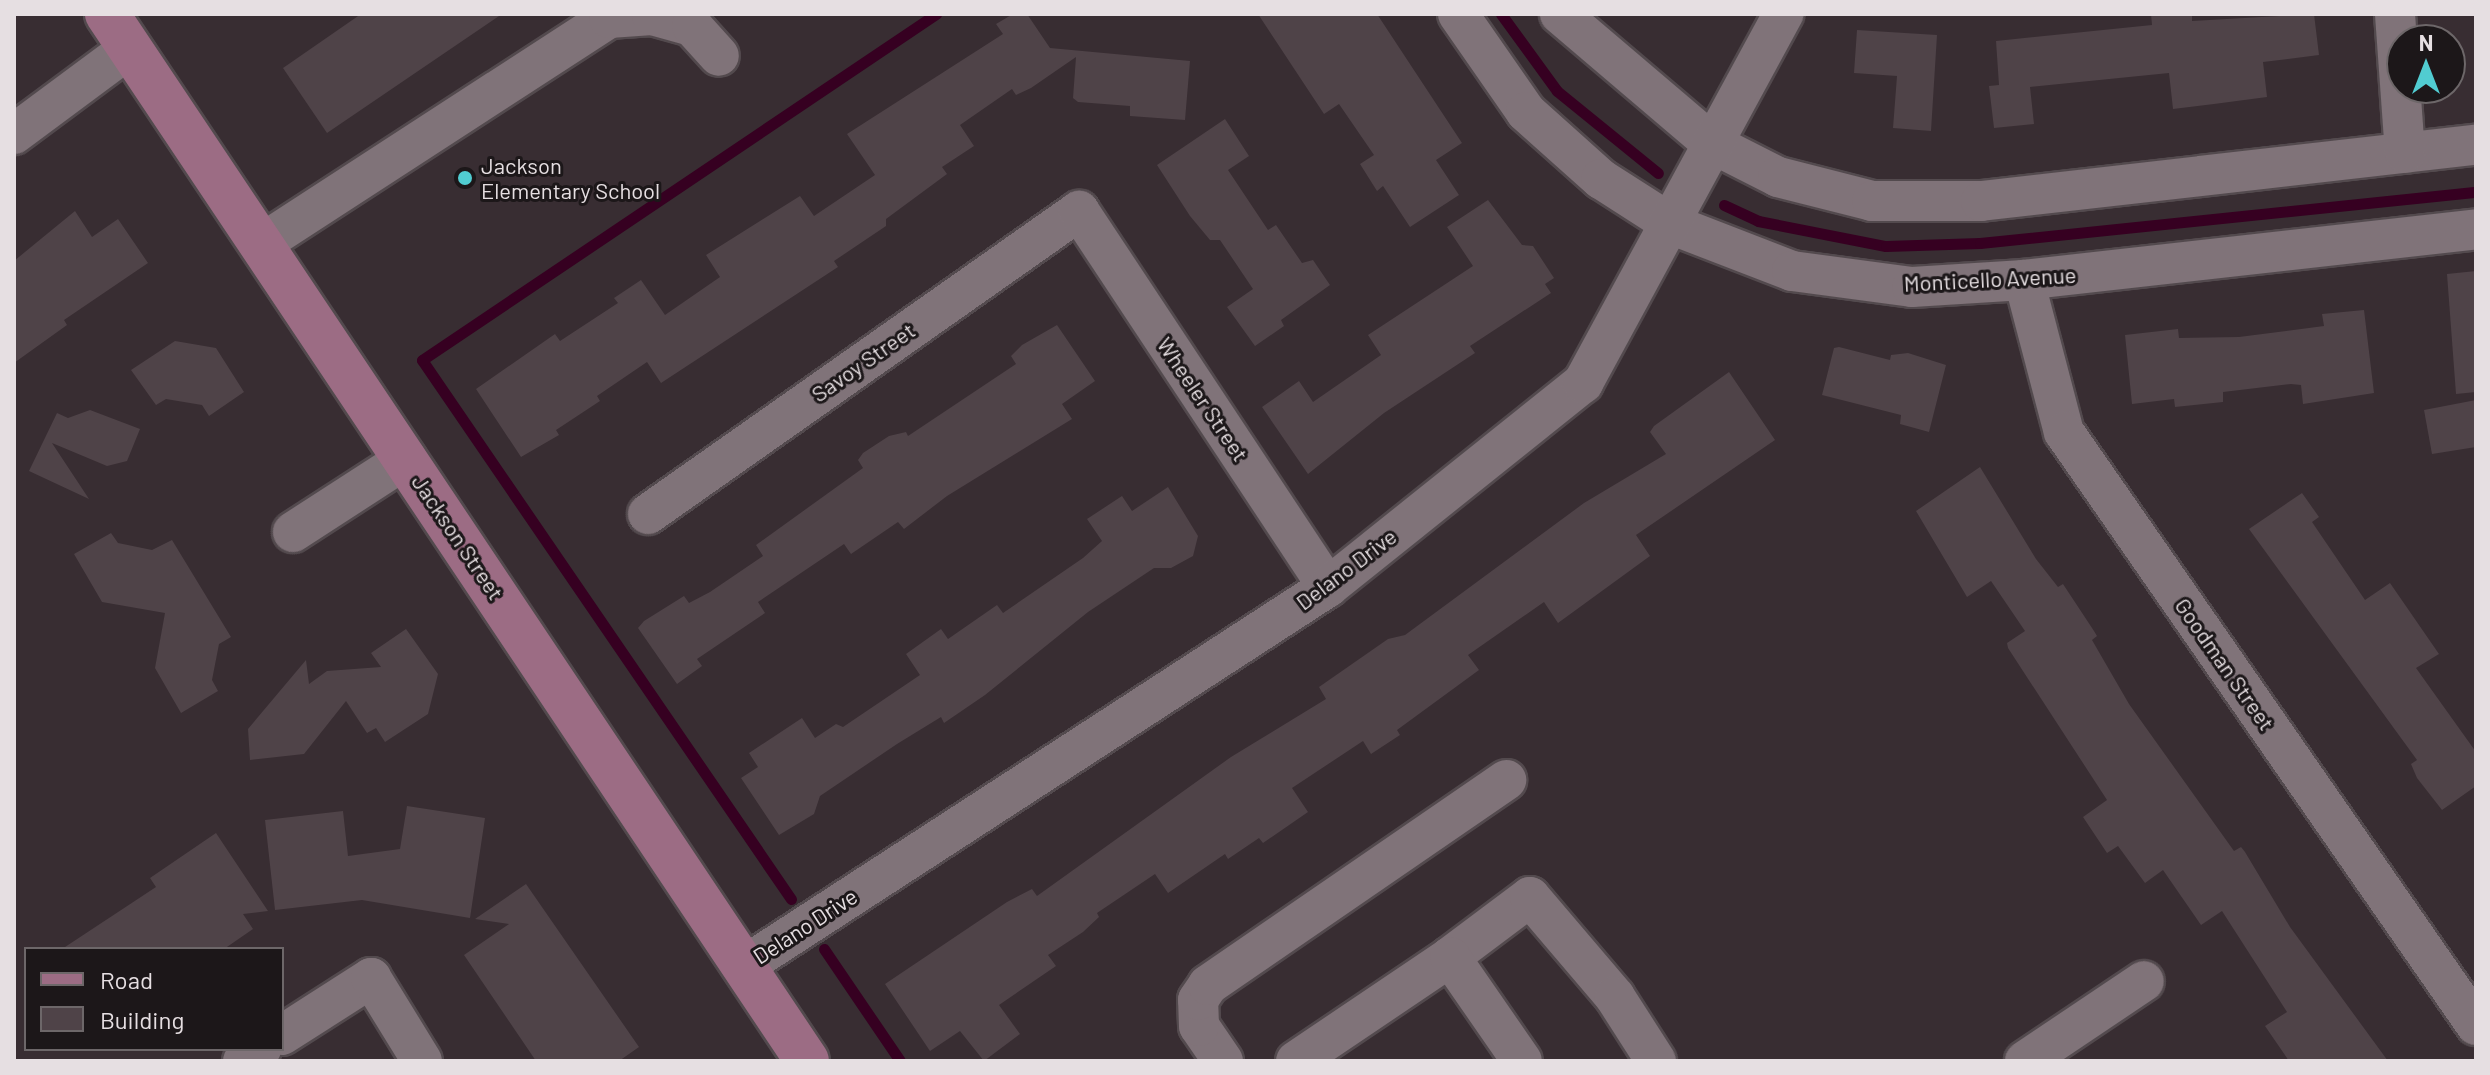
<!DOCTYPE html>
<html>
<head>
<meta charset="utf-8">
<style>
	body { margin:0 }
	#map { position:relative; width:2490px; height:1075px; overflow:hidden; background:#382d32; font-family:Barlow,sans-serif }
	div>[style] { position:absolute }
	.stream>* { height:11px; margin:-5.5px; padding:0 5.5px; transform-origin:5.5px; border-radius:5.5px; background:#360021 }
	.building>* { inset:0; background:#4f4348 }
	.roads { filter:drop-shadow(2px 0 #534a4e) drop-shadow(-2px 0 #534a4e) drop-shadow(0 2px #534a4e) drop-shadow(0 -2px #534a4e) }
	.minor>* { height:40px; margin:-20px; padding:0 20px; transform-origin:20px; border-radius:20px; background:#807379 }
	.major>* { height:44px; margin:-22px; padding:0 22px; transform-origin:22px; border-radius:22px; background:#9c6c84 }
	.dots>* { width:22px; height:22px; translate:-50% -50%; box-sizing:border-box; border:4px solid #1c1719; border-radius:50% }
	span { translate:-50% -50%; white-space:nowrap; text-align:center; line-height:1.15; -webkit-text-stroke:6px #1c1719; paint-order:stroke }
	.poi-label { font-size:22px; color:#e6dfe2 }
	.left { translate:0 -50%; text-align:left }
	.street-label { font-size:22px; color:#e6dfe2 }
	.frame { position:absolute; inset:0; border:16px solid #e6dfe2; pointer-events:none }
	.legend { position:absolute; left:24px; top:947px; width:260px; height:104px; box-sizing:border-box; background:#1c1719; border:2px solid #6d6769; margin:0; padding:10px 14px; list-style:none; font-size:24px; color:#e6dfe2 }
	.legend li { display:flex; align-items:center; gap:16px; height:40px }
	.legend b { width:40px; border:2px solid #6d6769 }
	.north { position:absolute; left:2386px; top:24px; width:80px; height:80px; box-sizing:border-box; background:#1c1719; border:2px solid #6d6769; border-radius:50%; rotate:0deg; font-size:22px; font-weight:700; line-height:32px; text-align:center; color:#e6dfe2 }
	.north::after { content:''; display:block; margin:auto; width:28px; height:36px; background:#51ccd1; clip-path:polygon(50% 0,100% 100%,50% 72%,0 100%) }
</style>
</head>
<body>
<div id="map">
	<div class="stream">
		<div style="left:1501px;top:14px;width:95px;rotate:54deg"></div>
		<div style="left:1557px;top:91px;width:130px;rotate:39.1deg"></div>
		<div style="left:1724px;top:205px;width:38px;rotate:25deg"></div>
		<div style="left:1758px;top:221px;width:130px;rotate:11.1deg"></div>
		<div style="left:1886px;top:246px;width:94px;rotate:-1.8deg"></div>
		<div style="left:1980px;top:243px;width:499px;rotate:-5.9deg"></div>
		<div style="left:791px;top:899px;width:653px;rotate:-124.4deg"></div>
		<div style="left:422px;top:360px;width:620px;rotate:-33.95deg"></div>
		<div style="left:824px;top:949px;width:135px;rotate:55.8deg"></div>
	</div>
	<div class="building">
		<div style="clip-path:polygon(361px 14px,502px 14px,327px 133px,283px 68px)"></div>
		<div style="clip-path:polygon(1013px 14px,1027px 14px,1050px 48px,1190px 61px,1185px 120px,1130px 116px,1130px 106px,1078px 102px,1073px 98px,1076px 57px,1031px 88px,1016px 95px,1012px 89px,960px 125px,974px 146px,942px 167px,947px 174px,886px 219px,886px 226px,834px 261px,838px 267px,661px 383px,647px 362px,597px 396px,600px 401px,556px 430px,559px 435px,521px 457px,476px 389px,555px 334px,560px 341px,618px 303px,614px 298px,641px 280px,665px 315px,720px 277px,706px 255px,800px 196px,814px 216px,875px 175px,847px 134px,1003px 34px,996px 24px)"></div>
		<div style="clip-path:polygon(1258px 14px,1377px 14px,1462px 143px,1436px 160px,1459px 195px,1410px 227px,1383px 186px,1377px 191px,1360px 164px,1374px 155px,1339px 104px,1324px 114px)"></div>
		<div style="clip-path:polygon(2151px 14px,2192px 14px,2192px 21px,2314px 14px,2319px 55px,2263px 62px,2267px 97px,2214px 104px,2173px 109px,2169px 73px,2030px 87px,2034px 124px,1994px 128px,1989px 86px,1999px 85px,1996px 41px,2152px 25px)"></div>
		<div style="clip-path:polygon(1857px 30px,1937px 35px,1931px 131px,1893px 128px,1897px 76px,1854px 73px)"></div>
		<div style="clip-path:polygon(1225px 119px,1249px 156px,1228px 170px,1268px 230px,1276px 225px,1302px 263px,1313px 260px,1330px 285px,1281px 320px,1284px 326px,1255px 346px,1227px 307px,1253px 289px,1220px 240px,1210px 240px,1190px 216px,1157px 165px)"></div>
		<div style="clip-path:polygon(1488px 200px,1522px 245px,1533px 246px,1554px 278px,1545px 284px,1551px 293px,1470px 346px,1475px 353px,1384px 413px,1308px 474px,1262px 407px,1299px 381px,1313px 402px,1381px 355px,1368px 335px,1473px 266px,1447px 227px)"></div>
		<div style="clip-path:polygon(75px 211px,92px 237px,118px 219px,148px 263px,64px 320px,67px 325px,14px 363px,14px 261px)"></div>
		<div style="clip-path:polygon(2476px 271px,2476px 392px,2456px 394px,2447px 274px)"></div>
		<div style="clip-path:polygon(2364px 310px,2374px 393px,2303px 404px,2301px 385px,2291px 384px,2223px 392px,2223px 402px,2175px 407px,2174px 399px,2132px 404px,2125px 335px,2178px 329px,2179px 338px,2239px 337px,2324px 326px,2322px 314px)"></div>
		<div style="clip-path:polygon(1057px 325px,1095px 381px,1062px 404px,1072px 419px,947px 496px,904px 529px,898px 522px,851px 554px,844px 544px,758px 602px,765px 613px,697px 659px,702px 666px,677px 684px,638px 628px,644px 621px,684px 596px,689px 603px,710px 592px,763px 556px,756px 545px,863px 468px,858px 460px,863px 453px,889px 436px,906px 432px,908px 436px,1016px 364px,1011px 356px,1022px 345px)"></div>
		<div style="clip-path:polygon(175px 341px,216px 348px,244px 392px,209px 416px,202px 405px,166px 399px,156px 405px,131px 370px)"></div>
		<div style="clip-path:polygon(1839px 347px,1890px 360px,1891px 355px,1908px 353px,1946px 365px,1929px 432px,1900px 424px,1901px 415px,1822px 395px,1834px 348px)"></div>
		<div style="clip-path:polygon(1729px 372px,1775px 440px,1636px 535px,1650px 556px,1558px 623px,1544px 602px,1468px 655px,1479px 670px,1397px 730px,1400px 735px,1371px 754px,1363px 741px,1292px 788px,1308px 812px,1263px 843px,1259px 838px,1228px 859px,1225px 854px,1168px 893px,1155px 874px,1097px 913px,1099px 917px,1083px 932px,1048px 955px,1056px 966px,999px 1005px,1020px 1034px,984px 1061px,960px 1031px,930px 1051px,885px 984px,1007px 902px,1032px 889px,1037px 896px,1231px 757px,1326px 699px,1319px 687px,1388px 639px,1405px 635px,1584px 503px,1666px 454px,1650px 432px,1654px 426px)"></div>
		<div style="clip-path:polygon(2476px 400px,2476px 447px,2432px 454px,2424px 410px)"></div>
		<div style="clip-path:polygon(90px 410px,140px 429px,127px 461px,107px 466px,52px 443px,89px 499px,29px 471px,57px 413px,68px 418px)"></div>
		<div style="clip-path:polygon(1980px 467px,2036px 559px,2058px 587px,2063px 584px,2094px 631px,2097px 636px,2092px 640px,2129px 704px,2234px 851px,2241px 847px,2245px 852px,2290px 927px,2388px 1061px,2289px 1061px,2265px 1026px,2287px 1012px,2222px 911px,2201px 925px,2163px 870px,2145px 883px,2118px 846px,2107px 853px,2083px 817px,2107px 800px,2008px 648px,2007px 643px,2025px 631px,1991px 581px,1967px 597px,1916px 511px)"></div>
		<div style="clip-path:polygon(1168px 487px,1198px 536px,1193px 556px,1171px 568px,1154px 568px,1088px 612px,985px 695px,944px 723px,941px 717px,897px 744px,820px 796px,814px 814px,779px 835px,741px 778px,758px 767px,749px 753px,802px 718px,815px 738px,836px 724px,843px 727px,920px 675px,906px 654px,941px 629px,948px 639px,997px 605px,1003px 613px,1083px 558px,1102px 541px,1087px 519px,1122px 496px,1132px 511px)"></div>
		<div style="clip-path:polygon(2302px 493px,2319px 517px,2312px 522px,2365px 600px,2390px 583px,2439px 654px,2416px 668px,2476px 752px,2476px 786px,2442px 810px,2417px 778px,2411px 764px,2417px 760px,2249px 529px)"></div>
		<div style="clip-path:polygon(111px 533px,118px 543px,152px 550px,172px 540px,231px 637px,219px 644px,212px 680px,218px 691px,181px 713px,155px 668px,165px 613px,102px 602px,74px 554px)"></div>
		<div style="clip-path:polygon(406px 629px,438px 674px,428px 714px,385px 742px,376px 728px,367px 733px,346px 701px,304px 754px,250px 760px,248px 729px,306px 660px,309px 684px,327px 671px,381px 667px,371px 653px)"></div>
		<div style="clip-path:polygon(407px 806px,485px 818px,470px 918px,362px 900px,275px 910px,265px 820px,343px 811px,348px 856px,400px 849px)"></div>
		<div style="clip-path:polygon(216px 833px,268px 911px,243px 914px,253px 929px,224px 949px,62px 949px,156px 887px,150px 878px)"></div>
		<div style="clip-path:polygon(526px 884px,639px 1047px,619px 1061px,536px 1061px,464px 955px,509px 924px,475px 919px)"></div>
	</div>
	<div class="roads">
		<div class="minor">
			<div style="left:1458px;top:14px;width:119px;rotate:55.2deg"></div>
			<div style="left:1526px;top:112px;width:101px;rotate:41.8deg"></div>
			<div style="left:1601px;top:179px;width:85px;rotate:32.6deg"></div>
			<div style="left:1673px;top:225px;width:128px;rotate:21.1deg"></div>
			<div style="left:1792px;top:271px;width:121px;rotate:7.6deg"></div>
			<div style="left:1912px;top:287px;width:112px;rotate:-3.6deg"></div>
			<div style="left:2024px;top:280px;width:455px;rotate:-6.4deg"></div>
			<div style="left:1560px;top:14px;width:201px;rotate:40.4deg"></div>
			<div style="left:1713px;top:144px;width:73px;rotate:26.9deg"></div>
			<div style="left:1778px;top:177px;width:97px;rotate:14.3deg"></div>
			<div style="left:1872px;top:201px;width:109px"></div>
			<div style="left:1981px;top:201px;width:498px;rotate:-6.5deg"></div>
			<div style="left:2395px;top:14px;width:139px;rotate:85.9deg"></div>
			<div style="left:14px;top:134px;width:144px;rotate:-36.6deg"></div>
			<div style="left:261px;top:244px;width:415px;rotate:-33deg"></div>
			<div style="left:609px;top:18px;width:43px;rotate:-4deg"></div>
			<div style="left:652px;top:15px;width:41px;rotate:15.4deg"></div>
			<div style="left:692px;top:26px;width:40px;rotate:48deg"></div>
			<div style="left:2024px;top:280px;width:157px;rotate:75.3deg"></div>
			<div style="left:2064px;top:432px;width:722px;rotate:55.21deg"></div>
			<div style="left:648px;top:514px;width:527px;rotate:-35.11deg"></div>
			<div style="left:1079px;top:211px;width:451px;rotate:56.5deg"></div>
			<div style="left:293px;top:532px;width:135px;rotate:-32.9deg"></div>
			<div style="left:1450px;top:957px;width:100px;rotate:-36.9deg"></div>
			<div style="left:1530px;top:897px;width:131px;rotate:49.6deg"></div>
			<div style="left:1615px;top:997px;width:76px;rotate:57.4deg"></div>
			<div style="left:744px;top:966px;width:696px;rotate:-32.98deg"></div>
			<div style="left:1328px;top:587px;width:327px;rotate:-38.7deg"></div>
			<div style="left:1583px;top:383px;width:420px;rotate:-61.5deg"></div>
			<div style="left:282px;top:1035px;width:106px;rotate:-32.6deg"></div>
			<div style="left:371px;top:978px;width:97px;rotate:58.4deg"></div>
			<div style="left:243px;top:1061px;width:22px;rotate:-34deg"></div>
			<div style="left:1223px;top:1061px;width:42px;rotate:-124.4deg"></div>
			<div style="left:1199px;top:1026px;width:26px;rotate:-92deg"></div>
			<div style="left:1198px;top:1000px;width:18px;rotate:-56deg"></div>
			<div style="left:1208px;top:985px;width:362px;rotate:-34.5deg"></div>
			<div style="left:1296px;top:1061px;width:186px;rotate:-34deg"></div>
			<div style="left:1450px;top:957px;width:126px;rotate:55.3deg"></div>
			<div style="left:2025px;top:1061px;width:143px;rotate:-33.9deg"></div>
		</div>
		<div class="major">
			<div style="left:107px;top:14px;width:1259px;rotate:56.23deg"></div>
		</div>
	</div>
	<div class="dots">
		<div style="left:465px;top:178px;background:#51ccd1"></div>
	</div>
	<div class="poi-label">
		<span class="left" style="left:481px;top:178px">Jackson<br>Elementary School</span>
	</div>
	<div class="street-label">
		<span style="left:1990px;top:279px;rotate:-3deg">Monticello Avenue</span>
		<span style="left:863px;top:362px;rotate:-35deg">Savoy Street</span>
		<span style="left:1203px;top:399px;rotate:56deg">Wheeler Street</span>
		<span style="left:458px;top:537px;rotate:56deg">Jackson Street</span>
		<span style="left:1346px;top:569px;rotate:-37deg">Delano Drive</span>
		<span style="left:2225px;top:664px;rotate:55deg">Goodman Street</span>
		<span style="left:805px;top:926px;rotate:-33deg">Delano Drive</span>
	</div>
	<div class="frame"></div>
	<ul class="legend">
	<li><b style="height:10px;background:#9c6c84"></b>Road</li>
	<li><b style="height:22px;background:#4f4348"></b>Building</li>
	</ul>
	<div class="north">N</div>
</div>
</body>
</html>
